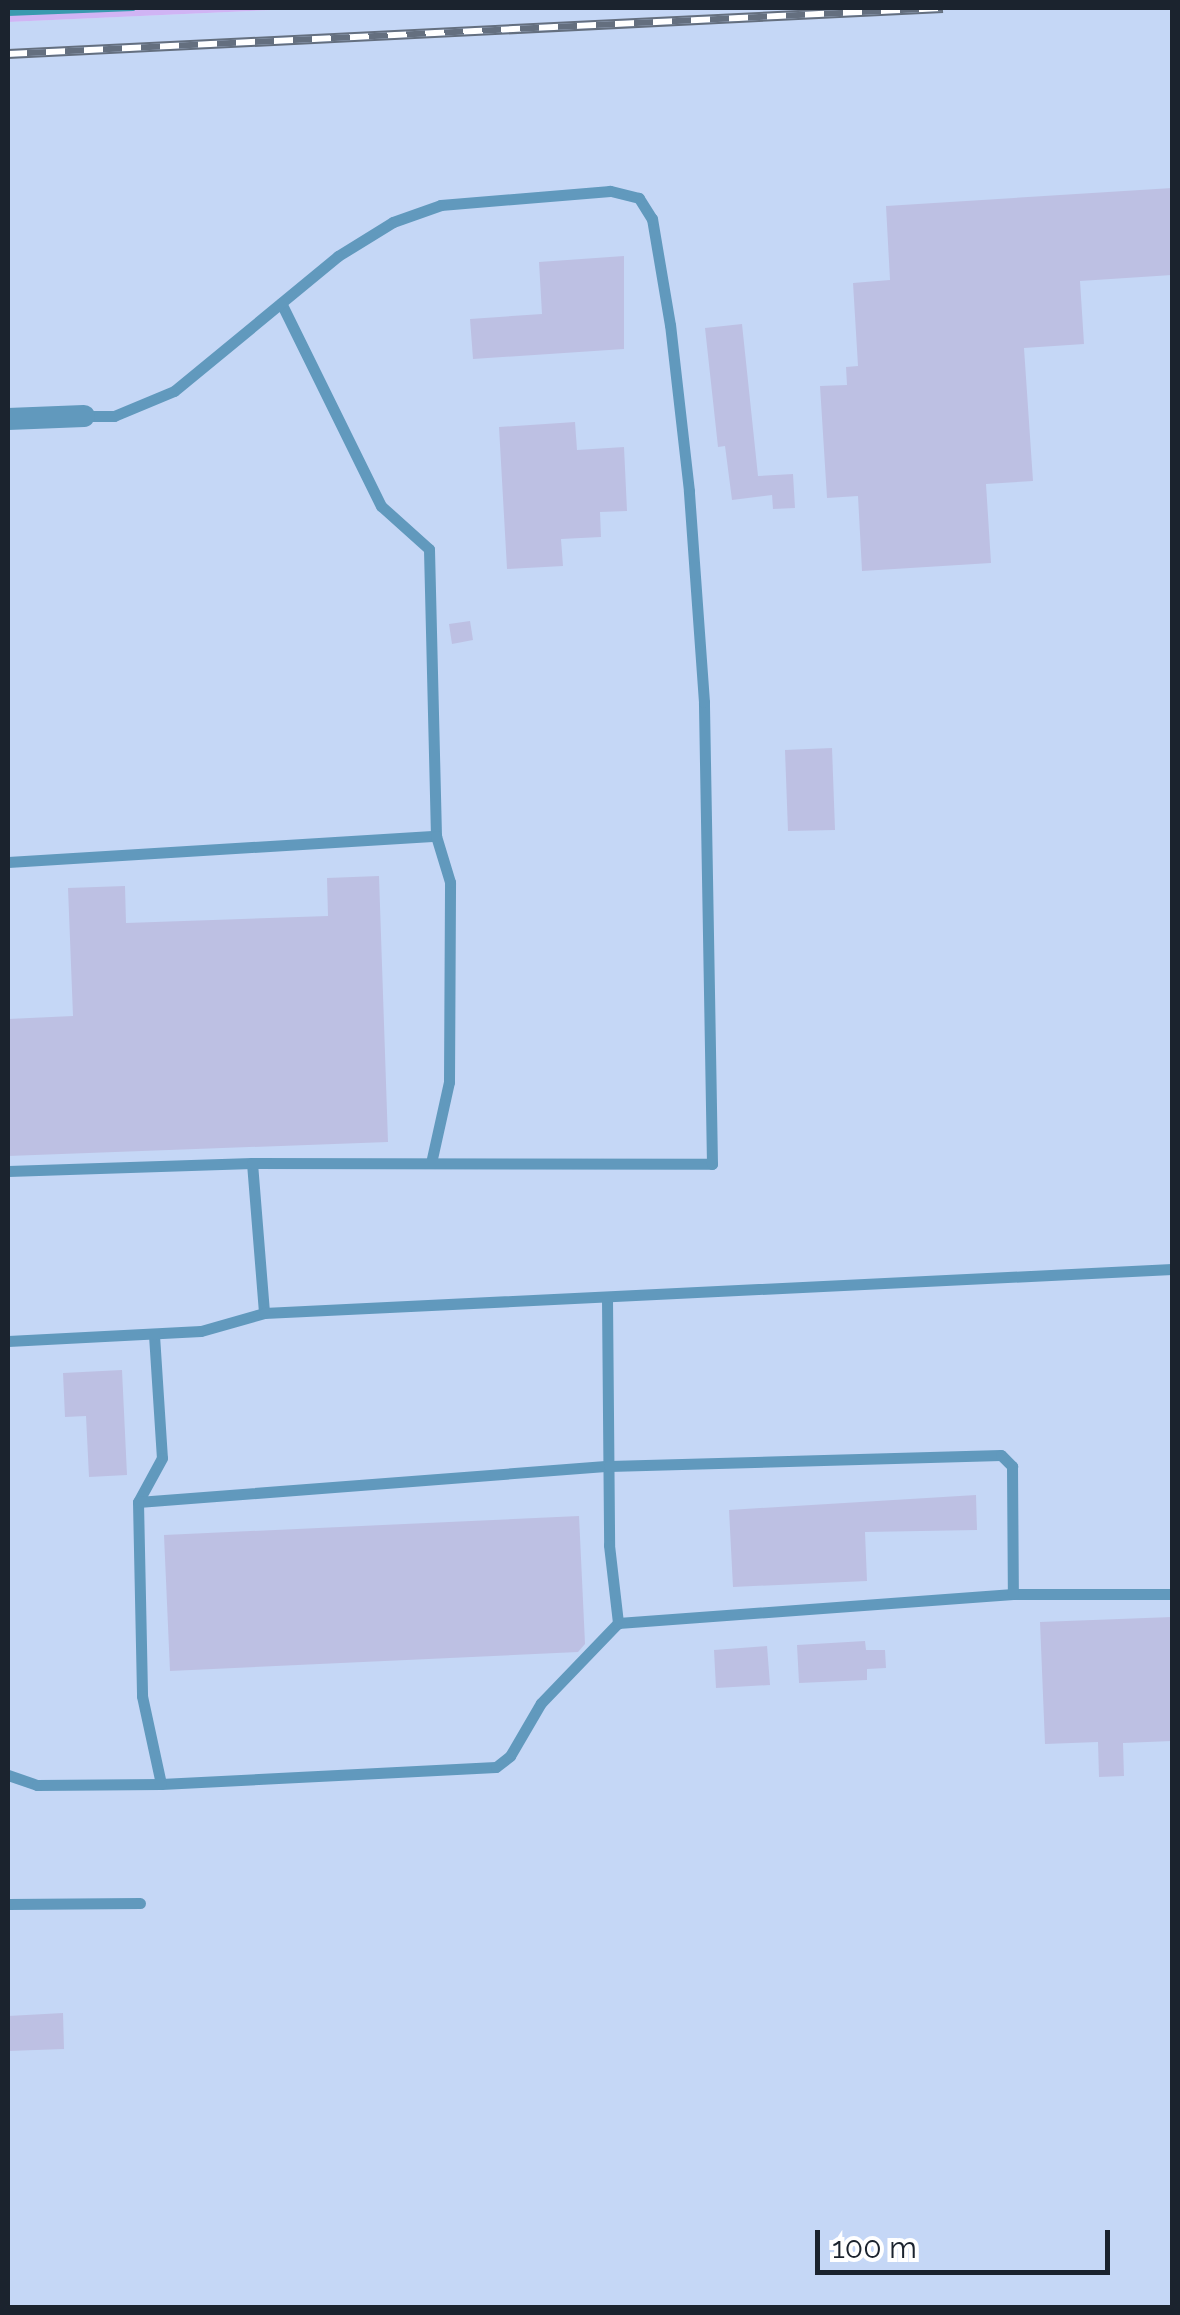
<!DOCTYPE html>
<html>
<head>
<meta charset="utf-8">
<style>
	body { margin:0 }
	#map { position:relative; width:1180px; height:2315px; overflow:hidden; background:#d2e2fb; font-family:Raleway,sans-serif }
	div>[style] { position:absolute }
	.built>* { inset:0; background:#c5d7f6 }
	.green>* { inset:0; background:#d0b4f4 }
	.stream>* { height:6px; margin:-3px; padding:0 3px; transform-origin:3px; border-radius:3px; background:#399aaf }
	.building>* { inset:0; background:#bdc0e3 }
	.service>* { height:11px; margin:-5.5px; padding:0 5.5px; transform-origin:5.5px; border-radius:5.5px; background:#6199bd }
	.minor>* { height:22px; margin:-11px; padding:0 11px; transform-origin:11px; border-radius:11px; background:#6199bd }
	.rail>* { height:10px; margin-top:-5px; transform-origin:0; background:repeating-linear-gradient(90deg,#fff 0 19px,#646f7f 0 38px); box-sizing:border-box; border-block:2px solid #646f7f }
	span { translate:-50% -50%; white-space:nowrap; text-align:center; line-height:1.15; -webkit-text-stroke:9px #fff; paint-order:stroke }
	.frame { position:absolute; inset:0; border:10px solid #1b232e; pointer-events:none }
	.scale { position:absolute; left:815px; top:2230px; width:295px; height:45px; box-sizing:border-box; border:5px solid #1b232e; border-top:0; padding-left:12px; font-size:30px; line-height:35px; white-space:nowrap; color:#1b232e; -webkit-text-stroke:8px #fff; paint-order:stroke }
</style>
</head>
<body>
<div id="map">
	<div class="built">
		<div style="clip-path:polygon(317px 8px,1172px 8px,1172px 2307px,8px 2307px,8px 22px)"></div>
	</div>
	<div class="green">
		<div style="clip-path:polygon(8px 8px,317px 8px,8px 22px)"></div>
	</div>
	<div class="stream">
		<div style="left:8px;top:13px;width:125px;rotate:-2.3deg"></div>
	</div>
	<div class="building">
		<div style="clip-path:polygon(1172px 188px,1172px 275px,1080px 281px,1084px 344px,1024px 348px,1033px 481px,986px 484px,991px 563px,862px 571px,858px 496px,827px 498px,820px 386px,847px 385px,846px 367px,858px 366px,853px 283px,890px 280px,886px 206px)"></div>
		<div style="clip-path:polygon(624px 256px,624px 349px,473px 359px,470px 319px,542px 314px,539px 262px)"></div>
		<div style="clip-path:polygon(742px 324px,758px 476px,793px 474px,795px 508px,773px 509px,772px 495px,732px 500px,725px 446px,718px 447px,705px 328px)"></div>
		<div style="clip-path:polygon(575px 422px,577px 450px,624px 447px,627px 511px,600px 512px,601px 537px,561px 539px,563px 566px,507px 569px,499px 427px)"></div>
		<div style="clip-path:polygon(470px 621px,473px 640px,452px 644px,449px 624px)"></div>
		<div style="clip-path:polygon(832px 748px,835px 830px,788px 831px,785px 750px)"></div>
		<div style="clip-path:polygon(379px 876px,388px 1142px,8px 1156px,8px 1019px,73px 1016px,68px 888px,125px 886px,126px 923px,328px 916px,327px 878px)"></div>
		<div style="clip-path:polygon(122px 1370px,127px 1475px,89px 1477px,86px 1416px,65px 1417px,63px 1373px)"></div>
		<div style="clip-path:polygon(976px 1495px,977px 1530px,865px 1532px,867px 1581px,733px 1587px,729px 1510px)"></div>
		<div style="clip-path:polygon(579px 1516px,585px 1644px,578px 1652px,170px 1671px,164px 1535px)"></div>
		<div style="clip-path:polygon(1172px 1617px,1172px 1741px,1123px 1743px,1124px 1776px,1099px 1777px,1098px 1742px,1045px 1744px,1040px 1622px)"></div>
		<div style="clip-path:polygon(865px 1641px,866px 1650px,885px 1650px,886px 1668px,867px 1669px,867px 1680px,799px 1683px,797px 1645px)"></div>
		<div style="clip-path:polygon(767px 1646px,770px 1685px,716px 1688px,714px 1650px)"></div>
		<div style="clip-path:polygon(63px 2013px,64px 2049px,8px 2051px,8px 2016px)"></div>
	</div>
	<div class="service">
		<div style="left:8px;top:862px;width:429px;rotate:-3.5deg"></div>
		<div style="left:436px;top:836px;width:287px;rotate:-91.4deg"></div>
		<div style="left:429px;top:549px;width:64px;rotate:-138.1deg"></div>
		<div style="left:381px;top:506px;width:226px;rotate:-116.2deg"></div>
		<div style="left:252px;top:1163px;width:150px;rotate:85.4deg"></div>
		<div style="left:431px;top:1163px;width:83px;rotate:-77.5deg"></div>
		<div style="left:449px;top:1082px;width:200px;rotate:-89.7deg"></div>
		<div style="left:450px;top:882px;width:48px;rotate:-106.9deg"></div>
		<div style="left:8px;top:1171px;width:244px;rotate:-1.9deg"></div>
		<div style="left:252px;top:1163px;width:460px;rotate:0.1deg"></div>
		<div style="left:712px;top:1164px;width:462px;rotate:-91deg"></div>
		<div style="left:704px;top:702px;width:212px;rotate:-94.1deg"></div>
		<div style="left:689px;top:491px;width:167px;rotate:-96.5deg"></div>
		<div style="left:670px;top:325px;width:108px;rotate:-99.6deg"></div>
		<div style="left:652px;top:219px;width:25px;rotate:-122deg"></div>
		<div style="left:639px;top:198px;width:30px;rotate:-166deg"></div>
		<div style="left:610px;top:191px;width:170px;rotate:175.3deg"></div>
		<div style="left:441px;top:205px;width:51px;rotate:160.5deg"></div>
		<div style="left:393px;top:222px;width:65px;rotate:148.3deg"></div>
		<div style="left:338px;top:256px;width:212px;rotate:140.5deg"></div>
		<div style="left:174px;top:391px;width:65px;rotate:157.4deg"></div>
		<div style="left:114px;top:416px;width:30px;rotate:180deg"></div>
		<div style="left:607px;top:1299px;width:246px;rotate:89.5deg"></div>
		<div style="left:609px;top:1545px;width:79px;rotate:83.4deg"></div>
		<div style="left:154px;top:1335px;width:123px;rotate:86.3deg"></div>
		<div style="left:162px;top:1458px;width:50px;rotate:118.6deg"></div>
		<div style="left:138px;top:1502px;width:194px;rotate:88.8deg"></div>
		<div style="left:142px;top:1696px;width:90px;rotate:77.8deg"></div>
		<div style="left:161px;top:1784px;width:335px;rotate:-2.9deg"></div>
		<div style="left:496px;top:1767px;width:18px;rotate:-38deg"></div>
		<div style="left:510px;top:1756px;width:61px;rotate:-59.7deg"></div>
		<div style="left:541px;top:1703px;width:111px;rotate:-46.1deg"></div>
		<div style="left:618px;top:1623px;width:396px;rotate:-4.2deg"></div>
		<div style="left:1013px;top:1594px;width:159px"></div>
		<div style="left:8px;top:1341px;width:193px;rotate:-3deg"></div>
		<div style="left:201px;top:1331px;width:66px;rotate:-15.9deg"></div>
		<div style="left:264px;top:1313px;width:909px;rotate:-2.77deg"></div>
		<div style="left:138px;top:1502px;width:472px;rotate:-4.4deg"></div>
		<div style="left:609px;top:1466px;width:392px;rotate:-1.6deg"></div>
		<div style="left:1001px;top:1455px;width:16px;rotate:45deg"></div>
		<div style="left:1012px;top:1466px;width:128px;rotate:89.6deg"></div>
		<div style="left:8px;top:1775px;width:31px;rotate:19deg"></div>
		<div style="left:37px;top:1785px;width:124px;rotate:-0.5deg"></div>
		<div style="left:8px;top:1904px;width:132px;rotate:-0.4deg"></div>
	</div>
	<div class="minor">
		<div style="left:8px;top:419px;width:76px;rotate:-2.3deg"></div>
	</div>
	<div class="rail">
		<div style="left:8px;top:54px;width:936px;rotate:-2.82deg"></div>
	</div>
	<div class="frame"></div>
	<div class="scale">100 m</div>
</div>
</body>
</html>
